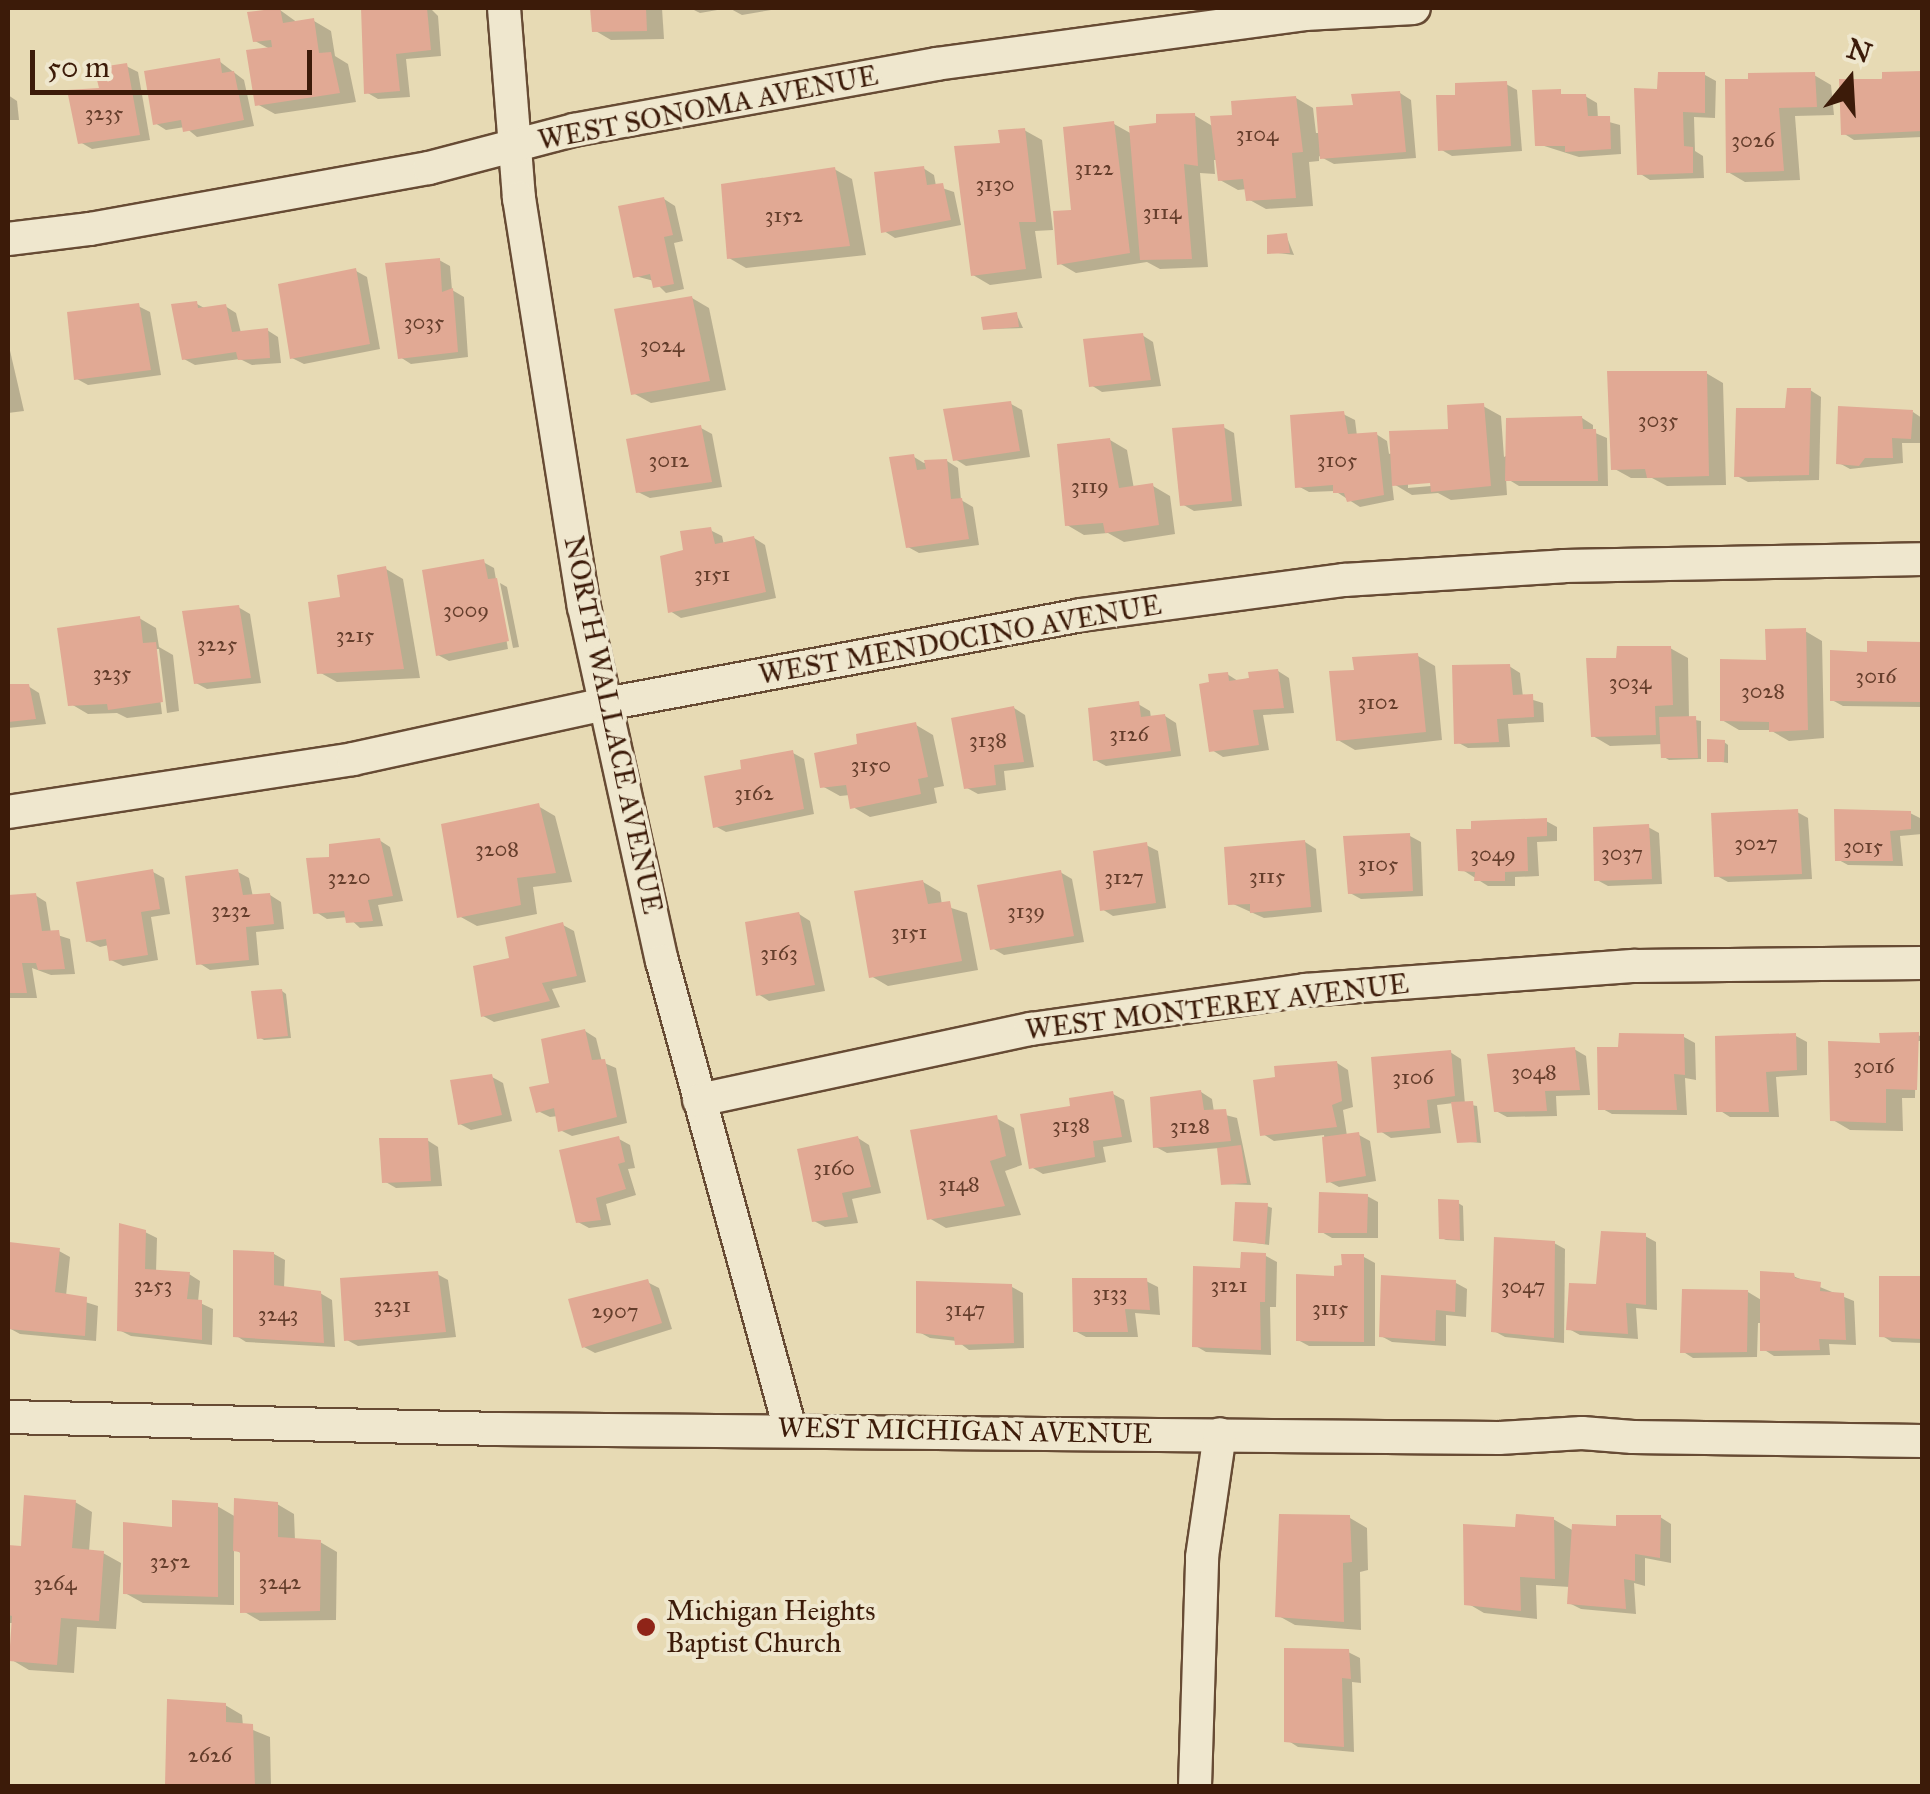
<!DOCTYPE html>
<html>
<head>
<meta charset="utf-8">
<style>
	body { margin:0 }
	#map { position:relative; width:1930px; height:1794px; overflow:hidden; background:#e7dab4; font-family:"IM FELL Great Primer",serif }
	div>[style] { position:absolute }
	.shadow>* { inset:0; background:#0003 }
	.building>* { inset:0; background:#e1a994 }
	.roads { filter:drop-shadow(2px 0 #674b34) drop-shadow(-2px 0 #674b34) drop-shadow(0 2px #674b34) drop-shadow(0 -2px #674b34) }
	.street>* { height:32px; margin:-16px; padding:0 16px; transform-origin:16px; border-radius:16px; background:#efe7ce }
	.dots>* { width:28px; height:28px; translate:-50% -50%; box-sizing:border-box; border:5px solid #efe7ce; border-radius:50% }
	span { translate:-50% -50%; white-space:nowrap; text-align:center; line-height:1.15; -webkit-text-stroke:8px #efe7ce; paint-order:stroke }
	.number-label { font-size:22px; color:#653e2c }
	.number-label span { -webkit-text-stroke-width:0 }
	.street-label { font-size:28px; color:#3c1b09 }
	.poi-label { font-size:28px; color:#3c1b09 }
	.left { translate:0 -50%; text-align:left }
	.frame { position:absolute; inset:0; border:10px solid #3c1b09; pointer-events:none }
	.north { position:absolute; left:1800px; top:30px; width:100px; height:100px; -webkit-text-stroke:8px #efe7ce; paint-order:stroke; rotate:18deg; font-size:28px; font-weight:700; line-height:40px; text-align:center; color:#3c1b09 }
	.north::after { content:''; display:block; margin:auto; width:35px; height:45px; background:#3c1b09; clip-path:polygon(50% 0,100% 100%,50% 72%,0 100%) }
	.scale { position:absolute; left:30px; top:50px; width:282px; height:45px; box-sizing:border-box; border:5px solid #3c1b09; border-top:0; padding-left:12px; font-size:30px; line-height:35px; white-space:nowrap; color:#3c1b09; -webkit-text-stroke:8px #efe7ce; paint-order:stroke }
</style>
</head>
<body>
<div id="map">
	<div class="shadow">
		<div style="clip-path:polygon(363px 8px,430px 8px,438px 16px,441px 56px,406px 59px,410px 97px,378px 99px,366px 92px)"></div>
		<div style="clip-path:polygon(593px 8px,662px 8px,664px 39px,611px 40px,594px 30px)"></div>
		<div style="clip-path:polygon(690px 8px,776px 8px,777px 9px,742px 15px,729px 8px,700px 13px)"></div>
		<div style="clip-path:polygon(280px 10px,298px 23px,314px 21px,331px 31px,335px 56px,348px 64px,356px 102px,275px 114px,257px 104px,270px 49px,255px 41px)"></div>
		<div style="clip-path:polygon(219px 61px,244px 80px,254px 126px,197px 137px,185px 127px,166px 130px,155px 123px)"></div>
		<div style="clip-path:polygon(126px 66px,138px 72px,150px 140px,92px 149px,80px 142px,102px 90px)"></div>
		<div style="clip-path:polygon(1885px 74px,1922px 74px,1922px 137px,1854px 140px,1843px 133px)"></div>
		<div style="clip-path:polygon(1705px 75px,1716px 81px,1715px 118px,1694px 117px,1695px 151px,1703px 156px,1704px 178px,1650px 180px,1639px 173px,1659px 91px)"></div>
		<div style="clip-path:polygon(1814px 75px,1831px 85px,1834px 115px,1795px 116px,1800px 180px,1745px 182px,1728px 172px,1728px 82px)"></div>
		<div style="clip-path:polygon(1506px 84px,1517px 90px,1522px 151px,1452px 156px,1440px 149px)"></div>
		<div style="clip-path:polygon(1400px 93px,1411px 100px,1416px 158px,1334px 164px,1319px 156px,1319px 161px,1309px 162px,1313px 206px,1266px 209px,1248px 199px,1247px 189px,1238px 190px,1220px 180px,1218px 160px,1214px 160px,1215px 174px,1200px 173px,1208px 267px,1160px 269px,1147px 262px,1076px 273px,1059px 263px,1074px 212px,1114px 124px,1132px 134px,1194px 115px,1214px 127px,1296px 98px,1313px 108px,1316px 133px,1321px 133px,1356px 107px)"></div>
		<div style="clip-path:polygon(8px 95px,17px 101px,19px 120px,8px 120px)"></div>
		<div style="clip-path:polygon(1585px 96px,1597px 103px,1598px 119px,1620px 125px,1621px 154px,1579px 157px,1538px 144px)"></div>
		<div style="clip-path:polygon(1024px 130px,1042px 140px,1053px 230px,1035px 231px,1042px 278px,990px 285px,973px 275px)"></div>
		<div style="clip-path:polygon(923px 168px,934px 175px,936px 186px,954px 192px,961px 225px,895px 238px,884px 231px)"></div>
		<div style="clip-path:polygon(834px 169px,852px 179px,866px 255px,746px 268px,729px 258px)"></div>
		<div style="clip-path:polygon(664px 199px,675px 206px,683px 241px,674px 243px,684px 289px,666px 293px,654px 281px,635px 276px)"></div>
		<div style="clip-path:polygon(1286px 235px,1294px 255px,1270px 252px)"></div>
		<div style="clip-path:polygon(439px 260px,450px 266px,452px 290px,464px 297px,468px 357px,411px 364px,400px 357px)"></div>
		<div style="clip-path:polygon(356px 271px,367px 277px,380px 349px,304px 364px,292px 358px)"></div>
		<div style="clip-path:polygon(692px 298px,709px 308px,726px 390px,651px 403px,633px 393px)"></div>
		<div style="clip-path:polygon(197px 304px,206px 309px,225px 306px,236px 313px,241px 333px,267px 330px,278px 337px,281px 363px,252px 365px,240px 359px,195px 365px,184px 359px)"></div>
		<div style="clip-path:polygon(138px 306px,150px 312px,161px 375px,88px 385px,77px 379px)"></div>
		<div style="clip-path:polygon(1017px 315px,1023px 328px,986px 329px)"></div>
		<div style="clip-path:polygon(1142px 335px,1153px 342px,1161px 386px,1102px 392px,1091px 385px)"></div>
		<div style="clip-path:polygon(8px 342px,24px 411px,8px 413px)"></div>
		<div style="clip-path:polygon(1706px 373px,1723px 383px,1726px 485px,1667px 486px,1652px 478px,1631px 478px,1613px 468px)"></div>
		<div style="clip-path:polygon(1810px 390px,1821px 397px,1819px 480px,1748px 482px,1737px 476px)"></div>
		<div style="clip-path:polygon(1011px 404px,1022px 410px,1030px 457px,966px 466px,955px 459px)"></div>
		<div style="clip-path:polygon(evenodd,1483px 406px,1501px 416px,1504px 457px,1582px 418px,1593px 425px,1593px 432px,1607px 438px,1608px 486px,1519px 486px,1506px 478px,1507px 495px,1451px 500px,1438px 493px,1412px 495px,1392px 483px,1394px 500px,1360px 507px,1335px 491px,1309px 492px,1298px 486px,1343px 414px,1355px 420px,1357px 436px,1376px 434px,1387px 441px,1389px 454px,1450px 431px,1483px 406px,1442px 480px,1442px 485px,1408px 488px,1408px 483px,1442px 480px)"></div>
		<div style="clip-path:polygon(1913px 412px,1922px 418px,1922px 443px,1902px 443px,1903px 463px,1850px 469px,1839px 463px)"></div>
		<div style="clip-path:polygon(1223px 427px,1234px 433px,1242px 506px,1194px 511px,1182px 504px)"></div>
		<div style="clip-path:polygon(701px 428px,712px 434px,722px 487px,650px 498px,638px 492px)"></div>
		<div style="clip-path:polygon(1110px 440px,1127px 450px,1134px 489px,1153px 486px,1170px 496px,1175px 534px,1124px 542px,1108px 533px,1084px 535px,1067px 525px)"></div>
		<div style="clip-path:polygon(914px 457px,924px 463px,947px 461px,958px 468px,961px 500px,973px 507px,979px 545px,919px 553px,908px 547px)"></div>
		<div style="clip-path:polygon(710px 530px,722px 536px,724px 545px,754px 538px,765px 545px,776px 598px,681px 618px,670px 611px,686px 551px)"></div>
		<div style="clip-path:polygon(483px 562px,494px 568px,508px 649px,449px 661px,438px 655px)"></div>
		<div style="clip-path:polygon(386px 569px,403px 579px,420px 678px,337px 682px,319px 672px,342px 600px)"></div>
		<div style="clip-path:polygon(500px 583px,507px 587px,519px 647px,513px 648px)"></div>
		<div style="clip-path:polygon(238px 607px,250px 614px,261px 683px,207px 689px,196px 683px)"></div>
		<div style="clip-path:polygon(139px 618px,156px 628px,159px 647px,173px 655px,179px 711px,167px 713px,159px 649px,154px 649px,162px 714px,127px 718px,117px 713px,88px 714px,71px 704px)"></div>
		<div style="clip-path:polygon(1805px 631px,1822px 641px,1824px 738px,1789px 741px,1770px 730px,1739px 730px,1722px 720px,1768px 663px)"></div>
		<div style="clip-path:polygon(1869px 644px,1922px 645px,1922px 707px,1843px 706px,1832px 700px,1869px 654px)"></div>
		<div style="clip-path:polygon(1670px 648px,1688px 658px,1689px 719px,1701px 721px,1701px 759px,1669px 760px,1664px 757px,1663px 744px,1610px 746px,1593px 736px,1619px 661px)"></div>
		<div style="clip-path:polygon(1418px 656px,1435px 666px,1442px 740px,1355px 750px,1338px 740px,1356px 672px)"></div>
		<div style="clip-path:polygon(1509px 666px,1520px 673px,1523px 697px,1543px 703px,1544px 722px,1508px 724px,1510px 747px,1468px 748px,1457px 742px)"></div>
		<div style="clip-path:polygon(1278px 671px,1289px 678px,1294px 713px,1263px 715px,1269px 750px,1223px 757px,1212px 750px,1227px 674px,1238px 681px)"></div>
		<div style="clip-path:polygon(8px 686px,28px 686px,39px 693px,46px 724px,8px 728px)"></div>
		<div style="clip-path:polygon(1138px 704px,1150px 711px,1151px 718px,1165px 716px,1176px 723px,1181px 756px,1106px 766px,1095px 760px)"></div>
		<div style="clip-path:polygon(1014px 708px,1025px 715px,1034px 767px,1004px 771px,1006px 790px,978px 794px,967px 788px)"></div>
		<div style="clip-path:polygon(916px 725px,933px 735px,944px 786px,934px 788px,937px 803px,870px 817px,853px 807px,850px 795px,840px 796px,822px 786px,860px 746px)"></div>
		<div style="clip-path:polygon(1724px 742px,1728px 745px,1728px 763px,1709px 760px)"></div>
		<div style="clip-path:polygon(793px 753px,804px 759px,814px 814px,726px 832px,715px 826px,744px 771px)"></div>
		<div style="clip-path:polygon(538px 806px,555px 816px,572px 882px,533px 887px,537px 914px,477px 926px,459px 916px)"></div>
		<div style="clip-path:polygon(1797px 812px,1808px 818px,1812px 879px,1728px 882px,1717px 876px)"></div>
		<div style="clip-path:polygon(1910px 813px,1922px 819px,1922px 834px,1900px 836px,1903px 866px,1848px 865px,1837px 859px)"></div>
		<div style="clip-path:polygon(1546px 821px,1557px 827px,1557px 841px,1537px 842px,1539px 876px,1515px 877px,1515px 886px,1488px 886px,1461px 869px)"></div>
		<div style="clip-path:polygon(1648px 827px,1659px 833px,1662px 884px,1608px 886px,1597px 880px)"></div>
		<div style="clip-path:polygon(1410px 836px,1421px 842px,1423px 896px,1361px 899px,1350px 893px)"></div>
		<div style="clip-path:polygon(379px 840px,390px 847px,403px 901px,378px 905px,383px 926px,360px 928px,348px 917px,327px 919px,316px 912px,332px 859px)"></div>
		<div style="clip-path:polygon(1305px 842px,1316px 849px,1322px 912px,1264px 918px,1231px 903px)"></div>
		<div style="clip-path:polygon(1146px 845px,1158px 851px,1166px 908px,1113px 916px,1102px 909px)"></div>
		<div style="clip-path:polygon(153px 872px,164px 878px,170px 914px,151px 917px,158px 960px,123px 966px,111px 960px,109px 945px,100px 947px,88px 941px)"></div>
		<div style="clip-path:polygon(238px 872px,249px 878px,253px 897px,270px 895px,281px 902px,284px 929px,256px 932px,259px 965px,210px 970px,199px 963px)"></div>
		<div style="clip-path:polygon(1060px 872px,1072px 879px,1084px 942px,1004px 955px,992px 948px)"></div>
		<div style="clip-path:polygon(923px 882px,940px 892px,942px 905px,967px 913px,978px 970px,888px 986px,871px 976px)"></div>
		<div style="clip-path:polygon(35px 895px,46px 902px,51px 933px,70px 939px,75px 974px,51px 975px,32px 968px,37px 998px,9px 998px,8px 897px)"></div>
		<div style="clip-path:polygon(799px 914px,810px 921px,825px 991px,769px 1001px,758px 994px)"></div>
		<div style="clip-path:polygon(563px 925px,574px 931px,586px 982px,552px 989px,560px 1007px,494px 1022px,483px 1016px,512px 960px)"></div>
		<div style="clip-path:polygon(282px 991px,286px 994px,291px 1038px,264px 1040px,259px 1037px)"></div>
		<div style="clip-path:polygon(585px 1031px,596px 1038px,602px 1062px,616px 1068px,627px 1123px,572px 1136px,560px 1130px,558px 1116px,550px 1117px,538px 1111px)"></div>
		<div style="clip-path:polygon(1918px 1035px,1922px 1037px,1922px 1098px,1921px 1041px,1916px 1041px,1915px 1098px,1902px 1098px,1903px 1131px,1850px 1130px,1833px 1120px,1883px 1046px)"></div>
		<div style="clip-path:polygon(1796px 1036px,1807px 1042px,1807px 1075px,1776px 1077px,1779px 1117px,1730px 1117px,1719px 1110px)"></div>
		<div style="clip-path:polygon(1684px 1037px,1695px 1043px,1696px 1080px,1685px 1078px,1687px 1115px,1612px 1114px,1601px 1108px,1621px 1050px)"></div>
		<div style="clip-path:polygon(1574px 1049px,1586px 1056px,1590px 1095px,1556px 1096px,1557px 1116px,1507px 1117px,1496px 1111px)"></div>
		<div style="clip-path:polygon(1450px 1052px,1461px 1059px,1465px 1104px,1477px 1106px,1481px 1143px,1460px 1141px,1454px 1103px,1437px 1105px,1441px 1133px,1391px 1138px,1380px 1131px)"></div>
		<div style="clip-path:polygon(1337px 1063px,1348px 1070px,1353px 1107px,1343px 1110px,1347px 1136px,1359px 1135px,1370px 1141px,1376px 1181px,1339px 1187px,1328px 1181px,1324px 1135px,1274px 1141px,1263px 1134px)"></div>
		<div style="clip-path:polygon(492px 1077px,503px 1083px,512px 1121px,471px 1130px,460px 1124px)"></div>
		<div style="clip-path:polygon(1201px 1092px,1212px 1099px,1214px 1112px,1237px 1118px,1251px 1185px,1223px 1184px,1219px 1148px,1167px 1153px,1156px 1147px)"></div>
		<div style="clip-path:polygon(1113px 1094px,1124px 1100px,1132px 1142px,1103px 1147px,1106px 1162px,1043px 1174px,1031px 1167px,1073px 1108px)"></div>
		<div style="clip-path:polygon(996px 1118px,1014px 1128px,1022px 1165px,1005px 1171px,1021px 1215px,946px 1228px,929px 1218px)"></div>
		<div style="clip-path:polygon(858px 1138px,869px 1145px,881px 1193px,852px 1199px,858px 1223px,825px 1227px,814px 1221px)"></div>
		<div style="clip-path:polygon(619px 1139px,630px 1145px,635px 1168px,628px 1169px,636px 1195px,606px 1204px,611px 1225px,589px 1228px,578px 1222px)"></div>
		<div style="clip-path:polygon(427px 1140px,438px 1147px,442px 1186px,396px 1188px,384px 1181px)"></div>
		<div style="clip-path:polygon(1367px 1196px,1378px 1202px,1378px 1238px,1332px 1238px,1320px 1231px)"></div>
		<div style="clip-path:polygon(1458px 1203px,1463px 1206px,1464px 1241px,1446px 1240px,1442px 1238px)"></div>
		<div style="clip-path:polygon(1267px 1206px,1272px 1208px,1269px 1245px,1236px 1240px)"></div>
		<div style="clip-path:polygon(145px 1232px,157px 1238px,156px 1272px,189px 1274px,200px 1281px,198px 1302px,213px 1309px,212px 1345px,131px 1336px,119px 1330px)"></div>
		<div style="clip-path:polygon(1645px 1236px,1656px 1242px,1657px 1310px,1636px 1308px,1638px 1339px,1580px 1335px,1569px 1329px,1598px 1287px)"></div>
		<div style="clip-path:polygon(1554px 1243px,1565px 1249px,1564px 1343px,1505px 1337px,1494px 1331px)"></div>
		<div style="clip-path:polygon(59px 1251px,70px 1257px,66px 1296px,98px 1306px,96px 1341px,20px 1334px,9px 1328px)"></div>
		<div style="clip-path:polygon(274px 1254px,285px 1260px,284px 1289px,320px 1293px,332px 1300px,335px 1347px,246px 1342px,235px 1335px)"></div>
		<div style="clip-path:polygon(1266px 1256px,1277px 1262px,1276px 1307px,1270px 1307px,1271px 1355px,1206px 1352px,1194px 1345px,1242px 1270px)"></div>
		<div style="clip-path:polygon(1364px 1257px,1375px 1263px,1375px 1346px,1309px 1346px,1298px 1340px,1336px 1278px)"></div>
		<div style="clip-path:polygon(437px 1274px,448px 1280px,456px 1337px,358px 1346px,347px 1340px)"></div>
		<div style="clip-path:polygon(1793px 1276px,1854px 1301px,1856px 1345px,1829px 1344px,1830px 1355px,1774px 1356px,1763px 1349px,1763px 1323px,1758px 1323px,1757px 1357px,1693px 1358px,1682px 1351px,1748px 1292px,1763px 1301px)"></div>
		<div style="clip-path:polygon(1882px 1278px,1922px 1279px,1922px 1343px,1892px 1342px,1881px 1335px)"></div>
		<div style="clip-path:polygon(1146px 1281px,1158px 1287px,1160px 1315px,1135px 1313px,1138px 1337px,1086px 1337px,1075px 1331px)"></div>
		<div style="clip-path:polygon(647px 1282px,659px 1288px,672px 1329px,595px 1353px,584px 1347px)"></div>
		<div style="clip-path:polygon(1456px 1283px,1467px 1289px,1466px 1317px,1446px 1315px,1446px 1346px,1392px 1342px,1381px 1336px)"></div>
		<div style="clip-path:polygon(1012px 1287px,1023px 1293px,1024px 1348px,969px 1350px,957px 1341px,930px 1338px,919px 1332px)"></div>
		<div style="clip-path:polygon(75px 1502px,92px 1512px,89px 1552px,103px 1553px,121px 1563px,116px 1629px,77px 1627px,74px 1673px,29px 1670px,12px 1660px,14px 1623px,8px 1623px,8px 1547px,23px 1549px)"></div>
		<div style="clip-path:polygon(277px 1504px,294px 1514px,295px 1540px,320px 1542px,337px 1552px,336px 1620px,260px 1621px,243px 1611px,242px 1554px,234px 1549px,234px 1605px,143px 1603px,125px 1593px,174px 1530px,217px 1506px,236px 1517px)"></div>
		<div style="clip-path:polygon(1660px 1517px,1671px 1524px,1671px 1563px,1645px 1558px,1645px 1586px,1634px 1583px,1636px 1614px,1581px 1609px,1569px 1603px,1570px 1587px,1536px 1585px,1537px 1619px,1484px 1613px,1467px 1603px,1553px 1519px,1574px 1531px,1618px 1529px)"></div>
		<div style="clip-path:polygon(1350px 1518px,1367px 1528px,1368px 1570px,1360px 1572px,1361px 1630px,1295px 1625px,1277px 1615px)"></div>
		<div style="clip-path:polygon(1348px 1652px,1360px 1658px,1361px 1683px,1352px 1682px,1354px 1752px,1298px 1747px,1287px 1740px)"></div>
		<div style="clip-path:polygon(169px 1702px,225px 1705px,242px 1715px,243px 1726px,270px 1737px,271px 1786px,167px 1786px)"></div>
	</div>
	<div class="building">
		<div style="clip-path:polygon(280px 8px,283px 23px,314px 18px,319px 53px,331px 52px,340px 93px,255px 106px,246px 50px,272px 47px,271px 40px,253px 42px,247px 12px)"></div>
		<div style="clip-path:polygon(361px 8px,427px 8px,431px 50px,396px 54px,400px 91px,364px 94px)"></div>
		<div style="clip-path:polygon(590px 8px,646px 8px,647px 31px,592px 32px)"></div>
		<div style="clip-path:polygon(220px 58px,222px 73px,234px 71px,244px 120px,183px 132px,181px 120px,153px 125px,144px 71px)"></div>
		<div style="clip-path:polygon(127px 63px,140px 135px,78px 144px,67px 90px,99px 88px,94px 68px)"></div>
		<div style="clip-path:polygon(1922px 71px,1922px 131px,1841px 135px,1839px 79px,1882px 79px,1882px 72px)"></div>
		<div style="clip-path:polygon(1658px 72px,1705px 72px,1705px 113px,1683px 112px,1684px 146px,1693px 147px,1693px 173px,1637px 175px,1634px 88px,1657px 89px)"></div>
		<div style="clip-path:polygon(1815px 72px,1817px 107px,1779px 108px,1784px 171px,1726px 173px,1725px 79px,1748px 79px,1748px 73px)"></div>
		<div style="clip-path:polygon(1507px 81px,1511px 146px,1438px 151px,1436px 95px,1455px 95px,1455px 83px)"></div>
		<div style="clip-path:polygon(1561px 89px,1561px 94px,1586px 94px,1588px 116px,1610px 116px,1611px 149px,1565px 152px,1565px 146px,1535px 146px,1532px 90px)"></div>
		<div style="clip-path:polygon(1400px 91px,1406px 152px,1320px 159px,1316px 107px,1353px 105px,1351px 94px)"></div>
		<div style="clip-path:polygon(1296px 96px,1303px 152px,1292px 153px,1296px 198px,1246px 201px,1243px 179px,1218px 181px,1210px 116px,1232px 115px,1231px 101px)"></div>
		<div style="clip-path:polygon(1195px 113px,1198px 166px,1184px 164px,1192px 259px,1140px 260px,1129px 126px,1156px 123px,1156px 114px)"></div>
		<div style="clip-path:polygon(1114px 121px,1130px 253px,1057px 265px,1053px 211px,1071px 210px,1063px 127px)"></div>
		<div style="clip-path:polygon(1025px 128px,1036px 222px,1019px 222px,1026px 269px,971px 276px,954px 146px,1000px 143px,998px 130px)"></div>
		<div style="clip-path:polygon(924px 166px,927px 185px,943px 183px,951px 220px,881px 233px,874px 172px)"></div>
		<div style="clip-path:polygon(835px 167px,850px 246px,727px 259px,721px 184px)"></div>
		<div style="clip-path:polygon(664px 197px,673px 235px,664px 237px,674px 284px,653px 288px,650px 274px,633px 278px,618px 206px)"></div>
		<div style="clip-path:polygon(1287px 233px,1290px 253px,1267px 254px,1267px 235px)"></div>
		<div style="clip-path:polygon(440px 258px,442px 292px,453px 288px,458px 352px,398px 359px,385px 263px)"></div>
		<div style="clip-path:polygon(356px 268px,370px 344px,290px 359px,278px 284px)"></div>
		<div style="clip-path:polygon(692px 296px,710px 381px,631px 395px,614px 309px)"></div>
		<div style="clip-path:polygon(197px 301px,198px 308px,226px 304px,232px 332px,268px 328px,270px 358px,238px 360px,236px 352px,182px 360px,171px 304px)"></div>
		<div style="clip-path:polygon(139px 303px,151px 370px,74px 380px,67px 312px)"></div>
		<div style="clip-path:polygon(1017px 312px,1019px 327px,983px 330px,981px 317px)"></div>
		<div style="clip-path:polygon(1143px 333px,1151px 380px,1089px 387px,1083px 339px)"></div>
		<div style="clip-path:polygon(1607px 371px,1707px 371px,1709px 476px,1647px 478px,1645px 469px,1611px 470px)"></div>
		<div style="clip-path:polygon(1787px 388px,1811px 388px,1809px 475px,1734px 477px,1736px 408px,1785px 408px)"></div>
		<div style="clip-path:polygon(1011px 401px,1020px 451px,953px 461px,943px 409px)"></div>
		<div style="clip-path:polygon(1484px 403px,1491px 486px,1431px 492px,1430px 483px,1392px 486px,1389px 431px,1448px 429px,1447px 405px)"></div>
		<div style="clip-path:polygon(1838px 406px,1913px 410px,1911px 439px,1892px 438px,1893px 458px,1865px 458px,1859px 466px,1836px 464px)"></div>
		<div style="clip-path:polygon(1344px 411px,1348px 434px,1377px 432px,1384px 495px,1347px 502px,1344px 493px,1333px 493px,1333px 485px,1295px 488px,1290px 415px)"></div>
		<div style="clip-path:polygon(1582px 416px,1583px 429px,1596px 429px,1598px 481px,1505px 481px,1506px 418px)"></div>
		<div style="clip-path:polygon(1224px 424px,1232px 501px,1180px 506px,1172px 428px)"></div>
		<div style="clip-path:polygon(701px 425px,712px 482px,636px 493px,626px 439px)"></div>
		<div style="clip-path:polygon(1110px 438px,1119px 488px,1153px 483px,1159px 525px,1105px 533px,1103px 523px,1065px 526px,1057px 444px)"></div>
		<div style="clip-path:polygon(914px 454px,917px 470px,926px 469px,924px 460px,947px 459px,951px 499px,962px 498px,969px 539px,906px 548px,889px 457px)"></div>
		<div style="clip-path:polygon(711px 527px,715px 544px,754px 536px,766px 592px,668px 613px,660px 556px,683px 550px,680px 531px)"></div>
		<div style="clip-path:polygon(484px 559px,488px 579px,497px 578px,509px 641px,436px 656px,422px 570px)"></div>
		<div style="clip-path:polygon(386px 566px,404px 669px,317px 674px,308px 602px,340px 597px,337px 575px)"></div>
		<div style="clip-path:polygon(239px 605px,251px 678px,194px 684px,182px 611px)"></div>
		<div style="clip-path:polygon(140px 616px,143px 643px,156px 642px,163px 702px,108px 710px,107px 704px,68px 706px,57px 628px)"></div>
		<div style="clip-path:polygon(1806px 628px,1808px 730px,1769px 732px,1769px 722px,1720px 721px,1720px 659px,1766px 660px,1765px 629px)"></div>
		<div style="clip-path:polygon(1867px 641px,1922px 642px,1922px 702px,1830px 701px,1830px 650px,1867px 652px)"></div>
		<div style="clip-path:polygon(1617px 646px,1671px 646px,1673px 705px,1655px 706px,1656px 735px,1591px 737px,1586px 658px,1616px 658px)"></div>
		<div style="clip-path:polygon(1418px 653px,1426px 732px,1336px 741px,1329px 671px,1354px 670px,1352px 657px)"></div>
		<div style="clip-path:polygon(1510px 664px,1513px 695px,1533px 694px,1534px 717px,1497px 719px,1499px 742px,1454px 744px,1452px 665px)"></div>
		<div style="clip-path:polygon(1278px 669px,1284px 708px,1253px 710px,1259px 745px,1209px 752px,1199px 684px,1209px 682px,1208px 674px,1228px 672px,1229px 681px,1249px 678px,1248px 672px)"></div>
		<div style="clip-path:polygon(8px 684px,29px 684px,36px 719px,8px 722px)"></div>
		<div style="clip-path:polygon(1139px 701px,1141px 717px,1165px 714px,1171px 751px,1093px 761px,1088px 708px)"></div>
		<div style="clip-path:polygon(1014px 706px,1024px 762px,994px 765px,996px 785px,964px 789px,951px 718px)"></div>
		<div style="clip-path:polygon(1696px 716px,1698px 758px,1661px 758px,1659px 717px)"></div>
		<div style="clip-path:polygon(916px 722px,928px 777px,918px 779px,921px 794px,850px 809px,846px 785px,820px 788px,814px 753px,857px 744px,856px 734px)"></div>
		<div style="clip-path:polygon(1707px 739px,1725px 740px,1724px 762px,1707px 762px)"></div>
		<div style="clip-path:polygon(793px 750px,804px 809px,713px 828px,704px 776px,741px 769px,740px 760px)"></div>
		<div style="clip-path:polygon(539px 803px,556px 873px,517px 878px,521px 905px,457px 918px,441px 824px)"></div>
		<div style="clip-path:polygon(1798px 809px,1802px 874px,1714px 877px,1711px 813px)"></div>
		<div style="clip-path:polygon(1834px 809px,1911px 811px,1911px 829px,1890px 831px,1893px 861px,1835px 861px)"></div>
		<div style="clip-path:polygon(1547px 818px,1547px 836px,1527px 837px,1528px 871px,1505px 872px,1505px 881px,1474px 881px,1475px 872px,1458px 871px,1456px 829px,1471px 829px,1471px 821px)"></div>
		<div style="clip-path:polygon(1649px 824px,1652px 879px,1594px 881px,1593px 827px)"></div>
		<div style="clip-path:polygon(1410px 833px,1413px 891px,1348px 894px,1343px 836px)"></div>
		<div style="clip-path:polygon(380px 838px,393px 896px,368px 900px,373px 921px,346px 923px,344px 911px,313px 914px,306px 858px,329px 857px,329px 844px)"></div>
		<div style="clip-path:polygon(1305px 840px,1311px 907px,1250px 913px,1250px 904px,1228px 905px,1224px 847px)"></div>
		<div style="clip-path:polygon(1147px 842px,1156px 903px,1100px 911px,1093px 851px)"></div>
		<div style="clip-path:polygon(153px 869px,160px 909px,141px 912px,148px 955px,109px 961px,106px 939px,86px 942px,76px 882px)"></div>
		<div style="clip-path:polygon(238px 869px,243px 895px,270px 893px,274px 924px,246px 927px,249px 960px,196px 965px,185px 876px)"></div>
		<div style="clip-path:polygon(1061px 870px,1074px 936px,990px 950px,977px 885px)"></div>
		<div style="clip-path:polygon(923px 880px,928px 904px,950px 901px,962px 961px,869px 978px,854px 891px)"></div>
		<div style="clip-path:polygon(36px 893px,42px 931px,59px 930px,65px 969px,38px 970px,36px 963px,22px 963px,27px 993px,8px 993px,8px 895px)"></div>
		<div style="clip-path:polygon(799px 912px,815px 985px,756px 996px,745px 922px)"></div>
		<div style="clip-path:polygon(563px 922px,577px 976px,542px 983px,550px 1001px,481px 1017px,473px 966px,509px 958px,505px 937px)"></div>
		<div style="clip-path:polygon(282px 989px,288px 1036px,257px 1039px,251px 991px)"></div>
		<div style="clip-path:polygon(585px 1029px,592px 1060px,605px 1059px,617px 1117px,558px 1132px,554px 1108px,536px 1113px,529px 1087px,549px 1083px,541px 1039px)"></div>
		<div style="clip-path:polygon(1919px 1032px,1917px 1090px,1886px 1089px,1886px 1123px,1830px 1121px,1828px 1041px,1880px 1043px,1879px 1033px)"></div>
		<div style="clip-path:polygon(1619px 1033px,1684px 1034px,1685px 1075px,1674px 1074px,1677px 1110px,1598px 1110px,1597px 1047px,1618px 1047px)"></div>
		<div style="clip-path:polygon(1796px 1033px,1797px 1070px,1766px 1072px,1769px 1112px,1716px 1112px,1715px 1036px)"></div>
		<div style="clip-path:polygon(1575px 1047px,1580px 1090px,1545px 1091px,1547px 1111px,1494px 1112px,1487px 1054px)"></div>
		<div style="clip-path:polygon(1451px 1050px,1455px 1096px,1427px 1100px,1430px 1128px,1377px 1133px,1371px 1057px)"></div>
		<div style="clip-path:polygon(1337px 1061px,1342px 1101px,1332px 1105px,1337px 1127px,1260px 1136px,1253px 1080px,1275px 1077px,1274px 1066px)"></div>
		<div style="clip-path:polygon(492px 1074px,502px 1115px,458px 1125px,450px 1080px)"></div>
		<div style="clip-path:polygon(1201px 1090px,1204px 1110px,1226px 1109px,1231px 1141px,1153px 1148px,1150px 1097px)"></div>
		<div style="clip-path:polygon(1113px 1091px,1122px 1137px,1093px 1141px,1095px 1157px,1029px 1169px,1020px 1114px,1070px 1106px,1069px 1098px)"></div>
		<div style="clip-path:polygon(1473px 1101px,1477px 1142px,1457px 1143px,1451px 1102px)"></div>
		<div style="clip-path:polygon(997px 1115px,1006px 1156px,990px 1161px,1005px 1206px,927px 1220px,910px 1130px)"></div>
		<div style="clip-path:polygon(1359px 1132px,1366px 1176px,1326px 1183px,1322px 1137px)"></div>
		<div style="clip-path:polygon(619px 1136px,625px 1162px,618px 1164px,626px 1189px,596px 1198px,601px 1220px,576px 1223px,559px 1150px)"></div>
		<div style="clip-path:polygon(858px 1136px,871px 1187px,842px 1193px,848px 1217px,812px 1222px,797px 1149px)"></div>
		<div style="clip-path:polygon(379px 1138px,428px 1138px,431px 1181px,382px 1183px)"></div>
		<div style="clip-path:polygon(1241px 1145px,1247px 1183px,1221px 1185px,1217px 1148px)"></div>
		<div style="clip-path:polygon(1319px 1192px,1368px 1194px,1367px 1233px,1318px 1233px)"></div>
		<div style="clip-path:polygon(1438px 1199px,1459px 1200px,1460px 1240px,1439px 1239px)"></div>
		<div style="clip-path:polygon(1235px 1202px,1268px 1203px,1265px 1244px,1233px 1241px)"></div>
		<div style="clip-path:polygon(119px 1223px,146px 1230px,145px 1269px,190px 1272px,187px 1299px,202px 1300px,202px 1340px,117px 1331px)"></div>
		<div style="clip-path:polygon(1601px 1231px,1646px 1233px,1646px 1305px,1626px 1303px,1628px 1334px,1566px 1330px,1569px 1283px,1596px 1284px)"></div>
		<div style="clip-path:polygon(1494px 1237px,1555px 1241px,1554px 1338px,1491px 1332px)"></div>
		<div style="clip-path:polygon(9px 1242px,60px 1248px,55px 1292px,87px 1297px,85px 1336px,8px 1329px)"></div>
		<div style="clip-path:polygon(233px 1250px,274px 1252px,274px 1285px,321px 1291px,324px 1343px,233px 1337px)"></div>
		<div style="clip-path:polygon(1241px 1252px,1266px 1253px,1265px 1302px,1260px 1302px,1261px 1350px,1192px 1347px,1193px 1266px,1240px 1268px)"></div>
		<div style="clip-path:polygon(1341px 1254px,1364px 1254px,1364px 1342px,1296px 1341px,1296px 1274px,1334px 1276px,1334px 1266px,1342px 1265px)"></div>
		<div style="clip-path:polygon(438px 1271px,446px 1332px,344px 1341px,340px 1278px)"></div>
		<div style="clip-path:polygon(1760px 1271px,1794px 1273px,1795px 1278px,1821px 1282px,1820px 1291px,1844px 1293px,1846px 1340px,1819px 1339px,1820px 1350px,1760px 1351px)"></div>
		<div style="clip-path:polygon(1381px 1275px,1456px 1280px,1455px 1312px,1436px 1310px,1435px 1341px,1379px 1337px)"></div>
		<div style="clip-path:polygon(1879px 1276px,1922px 1276px,1922px 1339px,1879px 1337px)"></div>
		<div style="clip-path:polygon(1072px 1278px,1147px 1278px,1150px 1310px,1125px 1309px,1128px 1332px,1073px 1332px)"></div>
		<div style="clip-path:polygon(648px 1279px,662px 1323px,582px 1348px,568px 1299px)"></div>
		<div style="clip-path:polygon(916px 1281px,1012px 1284px,1014px 1343px,955px 1345px,954px 1337px,916px 1333px)"></div>
		<div style="clip-path:polygon(1682px 1289px,1748px 1290px,1747px 1352px,1680px 1353px)"></div>
		<div style="clip-path:polygon(24px 1495px,76px 1500px,72px 1548px,104px 1551px,99px 1621px,61px 1618px,57px 1665px,9px 1661px,12px 1616px,8px 1615px,8px 1545px,21px 1546px)"></div>
		<div style="clip-path:polygon(234px 1498px,278px 1502px,278px 1537px,321px 1540px,320px 1611px,240px 1613px,240px 1552px,233px 1551px)"></div>
		<div style="clip-path:polygon(172px 1500px,218px 1503px,218px 1597px,123px 1594px,123px 1522px,172px 1527px)"></div>
		<div style="clip-path:polygon(1279px 1514px,1350px 1515px,1352px 1562px,1343px 1563px,1344px 1622px,1275px 1617px)"></div>
		<div style="clip-path:polygon(1516px 1514px,1554px 1517px,1555px 1579px,1520px 1577px,1521px 1611px,1464px 1605px,1463px 1524px,1515px 1527px)"></div>
		<div style="clip-path:polygon(1616px 1515px,1661px 1515px,1660px 1558px,1635px 1554px,1635px 1581px,1624px 1579px,1626px 1609px,1567px 1604px,1572px 1524px,1616px 1526px)"></div>
		<div style="clip-path:polygon(1284px 1648px,1349px 1649px,1351px 1679px,1342px 1678px,1344px 1747px,1284px 1742px)"></div>
		<div style="clip-path:polygon(167px 1699px,226px 1703px,226px 1722px,253px 1724px,255px 1786px,165px 1786px)"></div>
	</div>
	<div class="roads">
		<div class="street">
			<div style="left:504px;top:8px;width:191px;rotate:85.5deg"></div>
			<div style="left:519px;top:198px;width:414px;rotate:81deg"></div>
			<div style="left:584px;top:607px;width:362px;rotate:77.6deg"></div>
			<div style="left:662px;top:961px;width:484px;rotate:74.7deg"></div>
			<div style="left:8px;top:239px;width:83px;rotate:-7deg"></div>
			<div style="left:90px;top:229px;width:344px;rotate:-10.2deg"></div>
			<div style="left:429px;top:168px;width:150px;rotate:-14.7deg"></div>
			<div style="left:574px;top:130px;width:368px;rotate:-10.3deg"></div>
			<div style="left:936px;top:64px;width:372px;rotate:-7.7deg"></div>
			<div style="left:1305px;top:14px;width:109px;rotate:-3.2deg"></div>
			<div style="left:8px;top:812px;width:349px;rotate:-8.7deg"></div>
			<div style="left:353px;top:759px;width:259px;rotate:-12.3deg"></div>
			<div style="left:606px;top:704px;width:483px;rotate:-10.6deg"></div>
			<div style="left:1081px;top:615px;width:265px;rotate:-7.6deg"></div>
			<div style="left:1344px;top:580px;width:220px;rotate:-3.6deg"></div>
			<div style="left:1564px;top:566px;width:358px;rotate:-1.1deg"></div>
			<div style="left:699px;top:1100px;width:340px;rotate:-12.1deg"></div>
			<div style="left:1031px;top:1029px;width:277px;rotate:-8.1deg"></div>
			<div style="left:1305px;top:990px;width:331px;rotate:-4.2deg"></div>
			<div style="left:1635px;top:966px;width:287px;rotate:-0.6deg"></div>
			<div style="left:8px;top:1417px;width:488px;rotate:1.4deg"></div>
			<div style="left:496px;top:1429px;width:1003px;rotate:0.51deg"></div>
			<div style="left:1499px;top:1438px;width:83px;rotate:-3.4deg"></div>
			<div style="left:1582px;top:1433px;width:51px;rotate:4.5deg"></div>
			<div style="left:1633px;top:1437px;width:289px;rotate:0.8deg"></div>
			<div style="left:1195px;top:1786px;width:229px;rotate:-88.2deg"></div>
			<div style="left:1202px;top:1557px;width:124px;rotate:-81.7deg"></div>
		</div>
	</div>
	<div class="dots">
		<div style="left:646px;top:1627px;background:#8f2418"></div>
	</div>
	<div class="number-label">
		<span style="left:104px;top:113px">3235</span>
		<span style="left:1257px;top:134px">3104</span>
		<span style="left:1753px;top:140px">3026</span>
		<span style="left:1094px;top:168px">3122</span>
		<span style="left:995px;top:184px">3130</span>
		<span style="left:1162px;top:212px">3114</span>
		<span style="left:784px;top:215px">3152</span>
		<span style="left:424px;top:322px">3035</span>
		<span style="left:662px;top:345px">3024</span>
		<span style="left:1658px;top:420px">3035</span>
		<span style="left:669px;top:460px">3012</span>
		<span style="left:1337px;top:460px">3105</span>
		<span style="left:1090px;top:486px">3119</span>
		<span style="left:712px;top:574px">3151</span>
		<span style="left:466px;top:610px">3009</span>
		<span style="left:355px;top:635px">3215</span>
		<span style="left:217px;top:644px">3225</span>
		<span style="left:112px;top:673px">3235</span>
		<span style="left:1876px;top:676px">3016</span>
		<span style="left:1630px;top:682px">3034</span>
		<span style="left:1763px;top:691px">3028</span>
		<span style="left:1378px;top:702px">3102</span>
		<span style="left:1129px;top:734px">3126</span>
		<span style="left:988px;top:740px">3138</span>
		<span style="left:871px;top:765px">3150</span>
		<span style="left:754px;top:793px">3162</span>
		<span style="left:1756px;top:843px">3027</span>
		<span style="left:1863px;top:846px">3015</span>
		<span style="left:497px;top:849px">3208</span>
		<span style="left:1622px;top:853px">3037</span>
		<span style="left:1493px;top:854px">3049</span>
		<span style="left:1378px;top:864px">3105</span>
		<span style="left:1267px;top:876px">3115</span>
		<span style="left:349px;top:877px">3220</span>
		<span style="left:1124px;top:877px">3127</span>
		<span style="left:231px;top:910px">3232</span>
		<span style="left:1026px;top:911px">3139</span>
		<span style="left:909px;top:932px">3151</span>
		<span style="left:779px;top:953px">3163</span>
		<span style="left:1874px;top:1066px">3016</span>
		<span style="left:1534px;top:1072px">3048</span>
		<span style="left:1413px;top:1077px">3106</span>
		<span style="left:1071px;top:1125px">3138</span>
		<span style="left:1190px;top:1126px">3128</span>
		<span style="left:834px;top:1168px">3160</span>
		<span style="left:959px;top:1184px">3148</span>
		<span style="left:153px;top:1285px">3253</span>
		<span style="left:1229px;top:1285px">3121</span>
		<span style="left:1523px;top:1286px">3047</span>
		<span style="left:1110px;top:1293px">3133</span>
		<span style="left:392px;top:1305px">3231</span>
		<span style="left:1330px;top:1308px">3115</span>
		<span style="left:965px;top:1309px">3147</span>
		<span style="left:615px;top:1311px">2907</span>
		<span style="left:278px;top:1314px">3243</span>
		<span style="left:170px;top:1561px">3252</span>
		<span style="left:280px;top:1582px">3242</span>
		<span style="left:55px;top:1583px">3264</span>
		<span style="left:210px;top:1755px">2626</span>
	</div>
	<div class="street-label">
		<span style="left:708px;top:108px;rotate:-11deg">WEST SONOMA AVENUE</span>
		<span style="left:960px;top:640px;rotate:-10deg">WEST MENDOCINO AVENUE</span>
		<span style="left:613px;top:725px;rotate:78deg">NORTH WALLACE AVENUE</span>
		<span style="left:1217px;top:1007px;rotate:-7deg">WEST MONTEREY AVENUE</span>
		<span style="left:965px;top:1431px;rotate:1deg">WEST MICHIGAN AVENUE</span>
	</div>
	<div class="poi-label">
		<span class="left" style="left:666px;top:1627px">Michigan Heights<br>Baptist Church</span>
	</div>
	<div class="frame"></div>
	<div class="north">N</div>
	<div class="scale">50 m</div>
</div>
</body>
</html>
